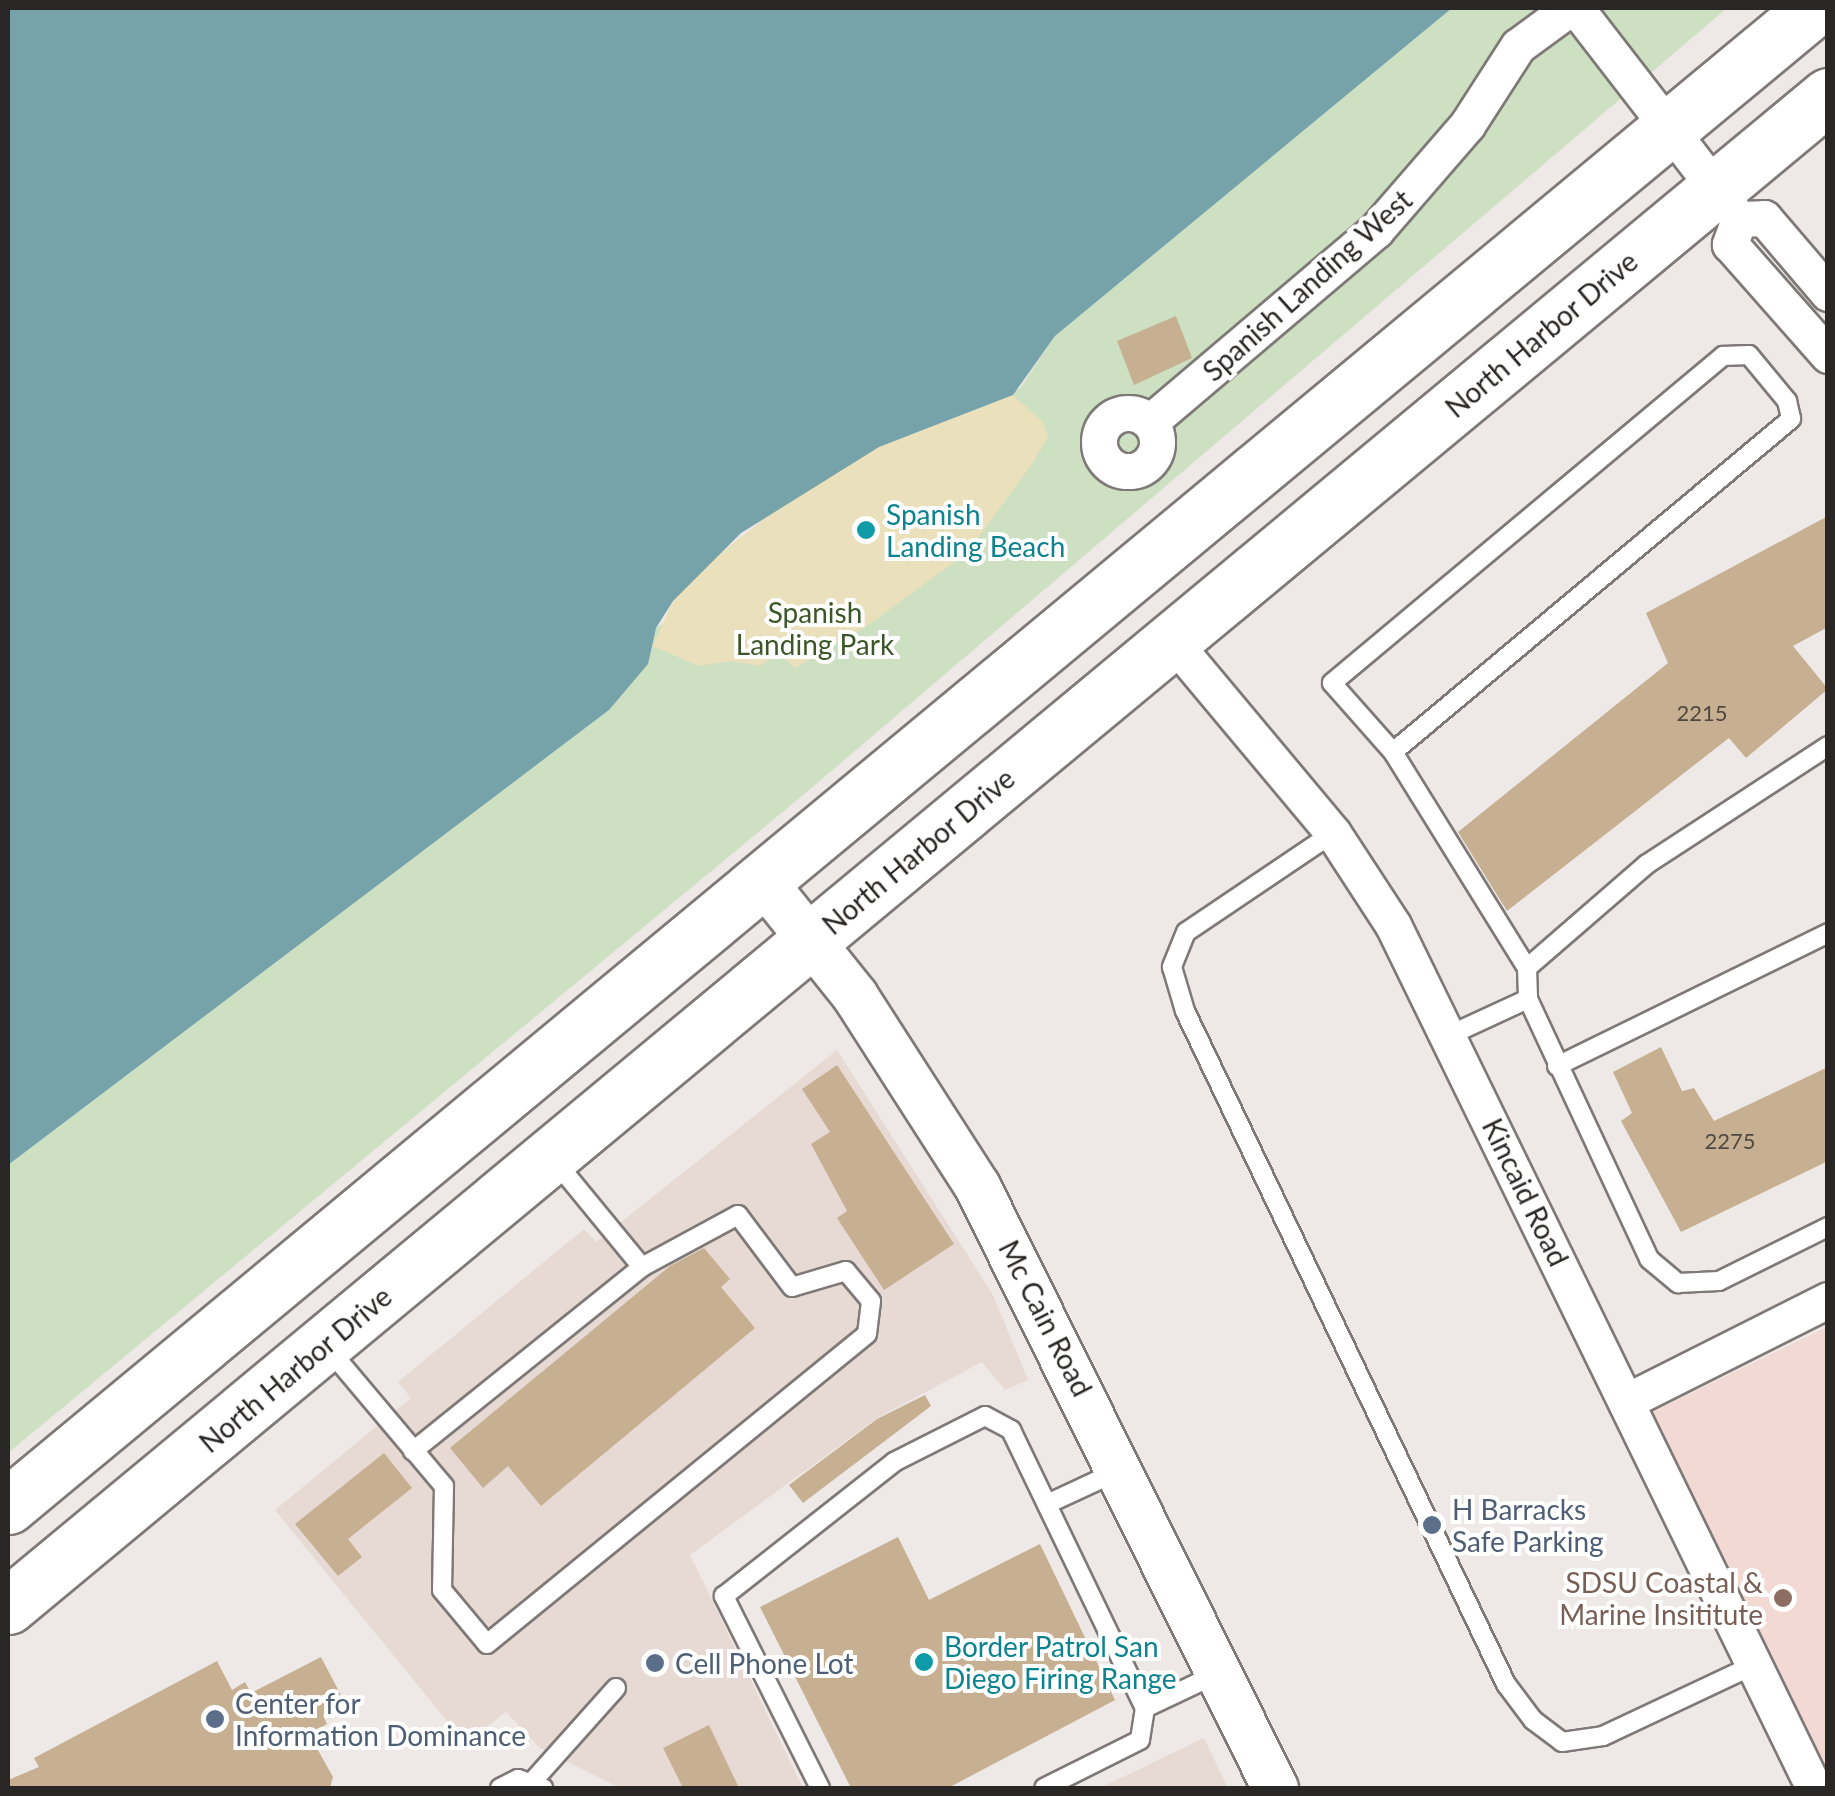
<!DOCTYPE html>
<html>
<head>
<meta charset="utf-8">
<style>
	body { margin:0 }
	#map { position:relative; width:1835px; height:1796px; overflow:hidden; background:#eee8e6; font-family:Lato,sans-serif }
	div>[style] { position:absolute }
	.built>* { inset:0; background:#e7dad4 }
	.education>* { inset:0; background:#f3d9d4 }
	.green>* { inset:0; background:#cde0c1 }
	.sand>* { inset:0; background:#eae0bb }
	.water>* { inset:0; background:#76a3aa }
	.building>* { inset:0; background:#c7b092 }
	.roads { filter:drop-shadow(2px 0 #7e7977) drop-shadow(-2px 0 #7e7977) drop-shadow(0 2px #7e7977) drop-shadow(0 -2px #7e7977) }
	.service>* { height:18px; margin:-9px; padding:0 9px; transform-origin:9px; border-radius:9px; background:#fff }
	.minor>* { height:35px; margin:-17.5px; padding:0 17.5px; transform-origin:17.5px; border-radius:17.5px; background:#fff }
	.minor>.ring { margin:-17.5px; padding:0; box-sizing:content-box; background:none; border:35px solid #fff; border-radius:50% }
	.tertiary>* { height:45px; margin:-22.5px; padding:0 22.5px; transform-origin:22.5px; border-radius:22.5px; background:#fff }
	.primary>* { height:55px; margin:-27.5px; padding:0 27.5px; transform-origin:27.5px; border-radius:27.5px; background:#fff }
	.dots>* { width:28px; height:28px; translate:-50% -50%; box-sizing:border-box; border:5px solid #fff; border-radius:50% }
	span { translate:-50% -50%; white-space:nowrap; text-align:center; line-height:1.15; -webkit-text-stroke:8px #fff; paint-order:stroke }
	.number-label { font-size:22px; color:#504941 }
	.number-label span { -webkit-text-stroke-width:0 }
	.street-label { font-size:28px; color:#292726 }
	.culture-label { font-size:28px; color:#0d838f }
	.left { translate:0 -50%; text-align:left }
	.park-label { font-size:28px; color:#3b5728 }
	.service-label { font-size:28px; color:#4e5e75 }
	.education-label { font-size:28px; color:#785e54 }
	.right { translate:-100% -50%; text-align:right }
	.frame { position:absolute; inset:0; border:10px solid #292726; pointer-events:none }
</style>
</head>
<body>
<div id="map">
	<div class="built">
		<div style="clip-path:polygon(837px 1050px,993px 1295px,1028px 1380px,1005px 1390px,982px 1362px,877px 1418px,690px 1555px,803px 1788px,620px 1788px,540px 1748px,506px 1712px,465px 1743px,275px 1510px,411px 1398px,398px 1382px,584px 1229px,596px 1242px)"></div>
		<div style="clip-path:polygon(1204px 1738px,1228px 1788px,1100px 1788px)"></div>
	</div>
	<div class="education">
		<div style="clip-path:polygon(1827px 1327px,1827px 1782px,1648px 1414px)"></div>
	</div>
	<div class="green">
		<div style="clip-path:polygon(1452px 8px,1727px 8px,802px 796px,8px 1453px,8px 1165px,609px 710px,656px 628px,1020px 388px,1055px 336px)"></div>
	</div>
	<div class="sand">
		<div style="clip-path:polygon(1013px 395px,1043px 422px,1048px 437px,1032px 464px,967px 553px,868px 625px,795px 668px,780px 653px,760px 666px,732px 661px,698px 666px,653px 646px,673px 601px,701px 568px,789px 500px,879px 447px)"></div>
	</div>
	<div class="water">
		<div style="clip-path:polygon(8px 8px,1452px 8px,1055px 336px,1013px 395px,879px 447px,741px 533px,673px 601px,656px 628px,648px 664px,609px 710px,8px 1165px)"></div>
	</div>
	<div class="building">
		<div style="clip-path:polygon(1176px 316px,1192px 358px,1134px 385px,1117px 341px)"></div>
		<div style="clip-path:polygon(1828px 516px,1828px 627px,1793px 646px,1828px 689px,1746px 758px,1729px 738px,1507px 911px,1458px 832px,1668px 663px,1646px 613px)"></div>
		<div style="clip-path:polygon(1661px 1047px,1682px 1091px,1694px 1088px,1714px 1121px,1828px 1067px,1828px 1161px,1681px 1232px,1621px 1121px,1632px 1113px,1613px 1072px)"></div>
		<div style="clip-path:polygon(837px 1065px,954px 1244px,884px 1290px,837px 1218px,847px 1211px,811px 1144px,830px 1132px,802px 1089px)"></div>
		<div style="clip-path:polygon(704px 1248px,730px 1279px,721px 1287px,755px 1328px,541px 1506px,508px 1466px,483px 1488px,450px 1448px,670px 1266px)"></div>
		<div style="clip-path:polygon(925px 1395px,931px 1406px,803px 1503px,789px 1485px,877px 1419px)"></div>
		<div style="clip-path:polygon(384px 1453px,412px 1488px,348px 1539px,362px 1557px,338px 1576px,295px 1524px)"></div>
		<div style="clip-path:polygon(898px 1537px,929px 1600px,1040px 1544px,1115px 1700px,948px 1788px,851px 1788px,760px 1607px)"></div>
		<div style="clip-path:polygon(321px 1657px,345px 1703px,323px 1715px,327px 1724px,309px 1734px,333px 1777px,330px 1788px,8px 1788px,8px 1780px,39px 1767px,34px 1758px,217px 1661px,232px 1690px,245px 1682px,251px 1693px)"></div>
		<div style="clip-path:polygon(709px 1725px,739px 1788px,683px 1788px,663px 1748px)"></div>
	</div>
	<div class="roads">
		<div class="service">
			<div style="left:1393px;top:752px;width:92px;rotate:-131.5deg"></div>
			<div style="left:1332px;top:683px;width:510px;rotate:-39.91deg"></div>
			<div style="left:1723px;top:356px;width:26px;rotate:-2deg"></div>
			<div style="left:1749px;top:355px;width:60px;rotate:50.4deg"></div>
			<div style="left:1787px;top:401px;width:18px;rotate:77deg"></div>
			<div style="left:1791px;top:419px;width:519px;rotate:140.08deg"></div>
			<div style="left:1393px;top:752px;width:254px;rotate:58.2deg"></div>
			<div style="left:1527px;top:968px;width:31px;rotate:88deg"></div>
			<div style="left:1528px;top:999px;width:287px;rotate:65deg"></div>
			<div style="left:1649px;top:1259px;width:38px;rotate:40deg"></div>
			<div style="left:1678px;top:1283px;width:41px;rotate:-2.8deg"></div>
			<div style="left:1719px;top:1281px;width:122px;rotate:-26.4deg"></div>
			<div style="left:1333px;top:833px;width:177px;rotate:146deg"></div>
			<div style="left:1186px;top:932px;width:38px;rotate:112deg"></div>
			<div style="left:1172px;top:967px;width:46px;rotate:73.5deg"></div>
			<div style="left:1185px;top:1011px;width:746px;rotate:64.5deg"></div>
			<div style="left:1506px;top:1684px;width:45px;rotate:53.1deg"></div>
			<div style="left:1533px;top:1720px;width:36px;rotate:37deg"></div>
			<div style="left:1562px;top:1742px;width:41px;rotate:-8.3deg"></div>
			<div style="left:1603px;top:1736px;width:167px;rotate:-25.2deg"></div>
			<div style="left:1527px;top:968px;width:159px;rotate:-40.9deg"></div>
			<div style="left:1647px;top:864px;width:216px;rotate:-33.1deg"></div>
			<div style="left:1450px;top:1035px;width:86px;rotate:-24.8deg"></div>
			<div style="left:1557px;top:1066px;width:302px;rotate:-26.1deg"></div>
			<div style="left:326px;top:1346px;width:183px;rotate:49.9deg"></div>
			<div style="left:444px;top:1486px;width:104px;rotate:91.1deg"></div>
			<div style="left:442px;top:1590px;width:70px;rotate:50.2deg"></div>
			<div style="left:487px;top:1644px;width:490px;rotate:-39.2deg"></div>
			<div style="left:867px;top:1334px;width:33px;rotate:-83deg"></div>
			<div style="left:871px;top:1301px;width:39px;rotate:-130deg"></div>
			<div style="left:846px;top:1271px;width:56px;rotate:163.5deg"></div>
			<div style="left:792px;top:1287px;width:90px;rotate:-126.9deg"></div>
			<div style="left:738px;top:1215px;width:109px;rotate:151.6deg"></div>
			<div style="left:642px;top:1267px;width:139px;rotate:-129.4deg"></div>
			<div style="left:413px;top:1451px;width:294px;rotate:-38.8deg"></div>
			<div style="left:1047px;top:1504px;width:76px;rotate:-24.9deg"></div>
			<div style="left:1145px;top:1708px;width:80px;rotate:-25.3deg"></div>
			<div style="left:532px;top:1782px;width:126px;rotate:-48.2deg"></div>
			<div style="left:500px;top:1788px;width:20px;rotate:-27deg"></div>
			<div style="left:518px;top:1779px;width:27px;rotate:20deg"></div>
			<div style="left:820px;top:1788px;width:215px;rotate:-116.6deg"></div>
			<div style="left:724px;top:1596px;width:216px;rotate:-38.2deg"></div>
			<div style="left:894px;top:1462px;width:102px;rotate:-26.8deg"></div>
			<div style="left:985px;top:1416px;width:30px;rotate:28deg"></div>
			<div style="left:1011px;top:1430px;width:309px;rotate:64.3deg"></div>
			<div style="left:1145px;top:1708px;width:32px;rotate:99deg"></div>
			<div style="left:1140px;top:1740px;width:107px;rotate:153.4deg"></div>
		</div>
		<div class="minor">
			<div style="left:1576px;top:8px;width:267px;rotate:52.3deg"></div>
			<div style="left:1739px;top:219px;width:27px;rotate:110deg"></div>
			<div style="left:1730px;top:244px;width:148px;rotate:48.6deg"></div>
			<div style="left:1739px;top:219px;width:25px;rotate:-2deg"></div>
			<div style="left:1764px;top:218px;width:99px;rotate:49.5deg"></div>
			<div class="ring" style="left:1099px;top:413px;width:23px;height:23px"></div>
			<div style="left:1151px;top:421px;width:295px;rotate:-40.3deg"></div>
			<div style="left:1376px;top:230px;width:139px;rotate:-49.1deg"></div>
			<div style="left:1467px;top:125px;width:94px;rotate:-57.2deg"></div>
			<div style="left:1518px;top:46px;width:64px;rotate:-36.2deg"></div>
			<div style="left:1170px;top:638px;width:254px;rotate:50.1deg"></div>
			<div style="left:1333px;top:833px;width:110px;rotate:56.9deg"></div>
			<div style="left:1393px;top:925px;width:960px;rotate:64deg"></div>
			<div style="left:1627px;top:1401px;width:225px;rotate:-26.7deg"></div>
		</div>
		<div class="tertiary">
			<div style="left:763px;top:881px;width:147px;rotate:51.3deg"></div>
			<div style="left:855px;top:996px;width:226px;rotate:57.3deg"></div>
			<div style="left:977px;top:1186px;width:672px;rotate:63.66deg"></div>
		</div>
		<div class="primary">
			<div style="left:8px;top:1506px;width:2346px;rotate:-39.67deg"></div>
			<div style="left:8px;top:1606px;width:2365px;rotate:-39.68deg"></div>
		</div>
	</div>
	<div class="dots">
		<div style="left:866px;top:530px;background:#0f9aa8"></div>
		<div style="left:1432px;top:1525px;background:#5c6f8a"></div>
		<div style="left:1783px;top:1598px;background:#8d6e63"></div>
		<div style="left:924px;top:1662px;background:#0f9aa8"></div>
		<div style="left:655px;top:1663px;background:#5c6f8a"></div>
		<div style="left:215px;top:1719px;background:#5c6f8a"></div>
	</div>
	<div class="number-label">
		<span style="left:1702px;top:713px">2215</span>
		<span style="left:1730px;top:1141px">2275</span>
	</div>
	<div class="street-label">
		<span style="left:1307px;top:285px;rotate:-42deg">Spanish Landing West</span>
		<span style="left:1541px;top:334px;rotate:-40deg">North Harbor Drive</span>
		<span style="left:918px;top:851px;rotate:-40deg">North Harbor Drive</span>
		<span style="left:1526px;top:1192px;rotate:64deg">Kincaid Road</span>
		<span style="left:1046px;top:1318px;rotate:63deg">Mc Cain Road</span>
		<span style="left:295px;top:1369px;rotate:-40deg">North Harbor Drive</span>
	</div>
	<div class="culture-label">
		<span class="left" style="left:886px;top:530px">Spanish<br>Landing Beach</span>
		<span class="left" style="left:944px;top:1662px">Border Patrol San<br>Diego Firing Range</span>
	</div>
	<div class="park-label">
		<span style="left:815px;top:628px">Spanish<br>Landing Park</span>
	</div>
	<div class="service-label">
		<span class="left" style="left:1452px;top:1525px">H Barracks<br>Safe Parking</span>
		<span class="left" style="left:675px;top:1663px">Cell Phone Lot</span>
		<span class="left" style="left:235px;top:1719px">Center for<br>Information Dominance</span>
	</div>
	<div class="education-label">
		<span class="right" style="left:1763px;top:1598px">SDSU Coastal &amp;<br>Marine Insititute</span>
	</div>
	<div class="frame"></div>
</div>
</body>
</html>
